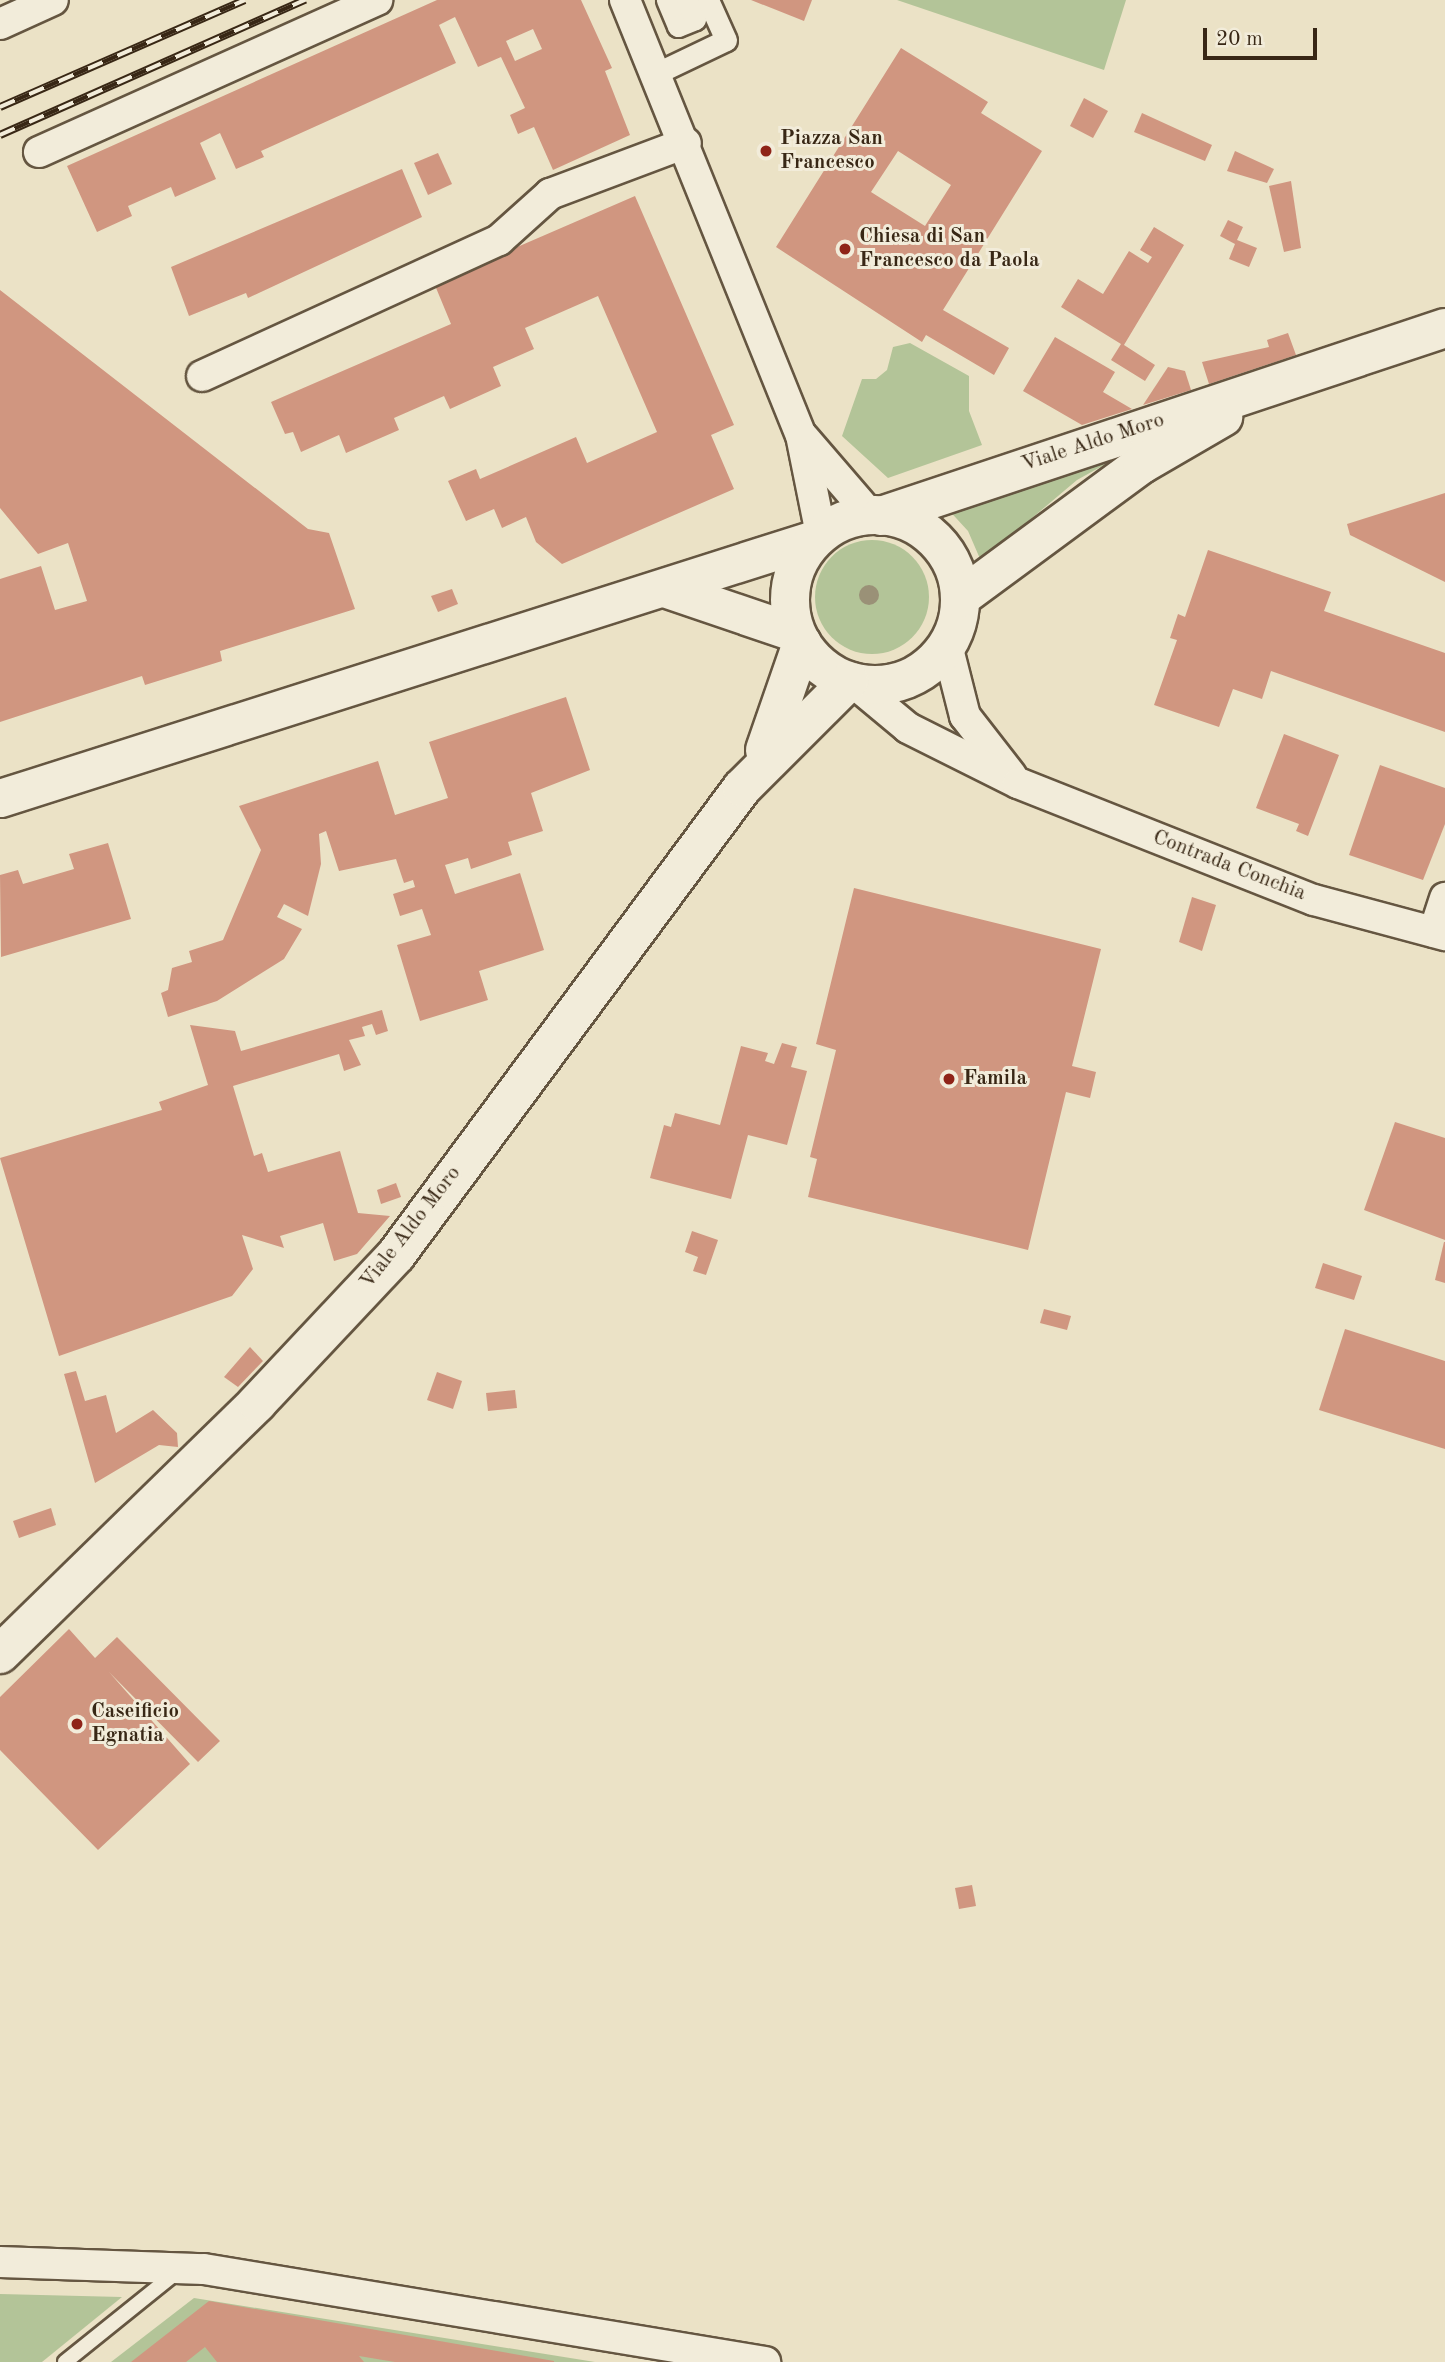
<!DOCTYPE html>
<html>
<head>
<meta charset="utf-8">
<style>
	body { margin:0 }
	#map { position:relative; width:1445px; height:2362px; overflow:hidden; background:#ebe2c6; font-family:"Old Standard TT",serif }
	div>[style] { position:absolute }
	.green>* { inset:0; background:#b3c498 }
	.round { border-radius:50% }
	.building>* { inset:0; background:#d09680 }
	.roads { filter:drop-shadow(2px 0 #655641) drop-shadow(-2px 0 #655641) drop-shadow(0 2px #655641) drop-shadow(0 -2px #655641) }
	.service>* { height:14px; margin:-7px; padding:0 7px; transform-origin:7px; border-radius:7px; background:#f2ecda }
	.pedestrian>* { height:21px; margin:-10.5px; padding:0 10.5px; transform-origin:10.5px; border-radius:10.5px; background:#f2ecda }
	.minor>* { height:30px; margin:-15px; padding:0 15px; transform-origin:15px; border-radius:15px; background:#f2ecda }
	.tertiary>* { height:37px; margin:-18.5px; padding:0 18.5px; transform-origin:18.5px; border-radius:18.5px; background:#f2ecda }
	.secondary>* { height:38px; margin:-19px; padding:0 19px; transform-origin:19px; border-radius:19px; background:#f2ecda }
	.secondary>.ring { margin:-19px; padding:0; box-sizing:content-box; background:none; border:38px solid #f2ecda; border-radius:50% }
	.rail>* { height:8px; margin-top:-4px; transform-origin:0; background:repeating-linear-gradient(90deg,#f2ecda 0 16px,#382715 0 32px); box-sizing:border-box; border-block:2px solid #382715 }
	.trees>* { width:20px; height:20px; margin:-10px; border-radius:50%; background:#9a9177 }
	.dots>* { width:19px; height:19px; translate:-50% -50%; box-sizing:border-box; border:4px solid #f2ecda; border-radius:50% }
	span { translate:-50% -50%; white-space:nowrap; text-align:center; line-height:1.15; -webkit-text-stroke:6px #f2ecda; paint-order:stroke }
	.poi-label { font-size:21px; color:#382715; font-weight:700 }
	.left { translate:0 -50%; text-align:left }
	.street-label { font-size:21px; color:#382715 }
	.scale { position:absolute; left:1203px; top:28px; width:114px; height:32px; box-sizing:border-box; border:4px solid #382715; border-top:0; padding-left:9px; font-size:21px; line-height:24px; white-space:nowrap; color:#382715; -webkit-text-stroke:5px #f2ecda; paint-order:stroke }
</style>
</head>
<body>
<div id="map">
	<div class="green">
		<div style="clip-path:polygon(897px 0,1126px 0,1104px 70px)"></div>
		<div style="clip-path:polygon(910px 343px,969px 376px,969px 411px,982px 445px,888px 478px,842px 436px,862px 379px,876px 379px,887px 370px,893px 347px)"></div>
		<div style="clip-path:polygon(1131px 450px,1077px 480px,981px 561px,968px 531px,945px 506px)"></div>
		<div class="round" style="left:815px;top:540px;width:114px;height:114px"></div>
		<div style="clip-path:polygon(0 2294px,122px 2297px,42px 2362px,0 2362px)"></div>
		<div style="clip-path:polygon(194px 2298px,595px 2362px,111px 2362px)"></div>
	</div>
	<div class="building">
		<div style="clip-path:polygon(evenodd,437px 0,581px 0,612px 68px,605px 71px,630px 135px,553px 170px,534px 127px,518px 134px,510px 115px,525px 108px,501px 57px,478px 67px,455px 17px,439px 25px,456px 63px,261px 151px,264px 157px,236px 169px,220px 133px,200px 143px,216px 179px,175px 197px,171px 187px,128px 206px,132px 216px,97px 232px,67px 166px,437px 0,533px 29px,542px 49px,515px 61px,506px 41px,533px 29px)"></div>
		<div style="clip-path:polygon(751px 0,812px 0,804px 21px)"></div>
		<div style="clip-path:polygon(evenodd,901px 48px,988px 102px,981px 113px,1042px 151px,943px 310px,1009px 348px,994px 375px,926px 335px,922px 342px,776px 247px,901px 48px,898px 151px,951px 185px,925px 226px,871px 192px,898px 151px)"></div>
		<div style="clip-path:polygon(1084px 98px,1108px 111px,1093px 138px,1070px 126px)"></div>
		<div style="clip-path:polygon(1142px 113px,1212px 145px,1205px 161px,1134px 132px)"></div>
		<div style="clip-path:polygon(1235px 151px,1274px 169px,1267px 183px,1227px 171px)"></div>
		<div style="clip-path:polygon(438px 153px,452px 184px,428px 195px,414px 163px)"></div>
		<div style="clip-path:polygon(402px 169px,422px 217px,248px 298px,246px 293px,189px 316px,171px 267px)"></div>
		<div style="clip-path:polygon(1291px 181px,1301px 248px,1284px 252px,1269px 186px)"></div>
		<div style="clip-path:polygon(635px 196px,734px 425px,711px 435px,734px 489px,562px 564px,536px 542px,526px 517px,502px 528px,494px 509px,466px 521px,448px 481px,476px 469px,480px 479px,576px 437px,587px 463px,657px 432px,598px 296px,525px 328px,534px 349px,493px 367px,501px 386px,450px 409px,444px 396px,394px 418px,399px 430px,346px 453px,339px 435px,301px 452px,293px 432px,285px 434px,271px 402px,451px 324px,434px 283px)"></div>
		<div style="clip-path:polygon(1228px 220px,1243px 227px,1237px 240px,1257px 248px,1249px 267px,1229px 259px,1235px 244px,1220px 236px)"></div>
		<div style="clip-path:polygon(1154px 227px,1184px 245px,1124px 345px,1155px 365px,1145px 381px,1111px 360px,1121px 344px,1061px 307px,1078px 279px,1103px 294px,1129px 251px,1148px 263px,1152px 257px,1140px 250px)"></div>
		<div style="clip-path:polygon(0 290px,308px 529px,329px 533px,355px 609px,220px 651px,222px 661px,145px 685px,142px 676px,0 722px,0 579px,41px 566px,55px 610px,87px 601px,68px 543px,38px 554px,0 508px)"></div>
		<div style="clip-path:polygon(1288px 333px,1296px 355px,1209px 384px,1202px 362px,1269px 347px,1267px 340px)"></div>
		<div style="clip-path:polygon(1055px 337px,1115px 372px,1103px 392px,1132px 409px,1082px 425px,1023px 391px)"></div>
		<div style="clip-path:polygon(1168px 367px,1185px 371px,1191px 390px,1143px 405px)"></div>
		<div style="clip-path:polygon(1445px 493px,1445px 582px,1350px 535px,1347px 524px)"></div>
		<div style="clip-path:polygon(1208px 550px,1331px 592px,1324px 611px,1445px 653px,1445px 732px,1271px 671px,1262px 699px,1233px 689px,1219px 727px,1154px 705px,1177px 640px,1170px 638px,1178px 614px,1185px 617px)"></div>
		<div style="clip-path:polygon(452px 589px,458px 604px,438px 612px,431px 596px)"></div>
		<div style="clip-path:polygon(566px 697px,590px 770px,531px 793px,543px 831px,508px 842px,512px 855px,471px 869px,468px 858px,445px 865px,455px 894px,520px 873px,544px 950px,479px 971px,488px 1000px,420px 1021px,397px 945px,431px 935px,422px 909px,400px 916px,393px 894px,415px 887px,413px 880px,404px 883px,396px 859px,339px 871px,326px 831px,319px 834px,321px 864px,308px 916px,284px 904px,277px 917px,302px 929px,284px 959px,217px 1001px,168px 1017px,161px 993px,168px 990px,172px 968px,192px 962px,189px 951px,223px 940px,261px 850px,239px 806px,378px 761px,395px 815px,448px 798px,429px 742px)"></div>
		<div style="clip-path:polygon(1284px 734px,1339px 755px,1308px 836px,1296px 831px,1299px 824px,1256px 808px)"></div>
		<div style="clip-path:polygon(1380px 765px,1445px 788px,1445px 824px,1423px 880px,1349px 855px)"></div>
		<div style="clip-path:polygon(108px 843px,131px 919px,1px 957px,0 875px,18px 870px,23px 884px,74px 869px,69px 854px)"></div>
		<div style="clip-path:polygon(854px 888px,1101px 949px,1072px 1066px,1096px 1072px,1090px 1098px,1066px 1092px,1028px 1250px,808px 1197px,817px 1159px,810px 1157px,836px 1050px,816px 1044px)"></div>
		<div style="clip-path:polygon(1192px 897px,1216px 905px,1202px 951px,1179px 942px)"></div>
		<div style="clip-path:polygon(382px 1010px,388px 1031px,376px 1035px,372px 1024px,362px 1027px,365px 1036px,349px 1040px,361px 1065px,344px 1071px,339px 1054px,233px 1086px,254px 1156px,262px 1153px,268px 1172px,340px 1151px,358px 1213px,390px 1216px,357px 1254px,334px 1261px,323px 1223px,280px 1236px,284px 1248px,242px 1235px,253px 1269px,232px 1296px,59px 1356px,0 1158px,162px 1110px,159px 1102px,208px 1085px,190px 1025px,235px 1031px,241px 1051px)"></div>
		<div style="clip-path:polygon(782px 1043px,797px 1047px,791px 1067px,807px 1071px,787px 1145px,748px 1135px,731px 1199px,650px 1178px,664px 1125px,671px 1127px,675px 1113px,720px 1125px,741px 1046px,768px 1053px,765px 1061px,774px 1064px)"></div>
		<div style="clip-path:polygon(1395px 1122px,1445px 1138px,1445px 1240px,1364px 1210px)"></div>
		<div style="clip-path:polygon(396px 1183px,401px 1197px,381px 1204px,377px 1190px)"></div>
		<div style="clip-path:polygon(692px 1231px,718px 1240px,706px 1275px,693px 1271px,698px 1257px,685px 1252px)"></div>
		<div style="clip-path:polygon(1444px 1242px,1445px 1242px,1445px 1283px,1435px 1280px)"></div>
		<div style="clip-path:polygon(1323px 1263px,1362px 1276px,1354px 1300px,1315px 1288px)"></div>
		<div style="clip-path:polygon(1044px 1309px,1071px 1316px,1067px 1330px,1040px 1323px)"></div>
		<div style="clip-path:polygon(1345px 1329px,1445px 1361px,1445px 1449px,1319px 1410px)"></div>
		<div style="clip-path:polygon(250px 1347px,263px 1361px,238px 1387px,224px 1377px)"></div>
		<div style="clip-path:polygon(76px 1371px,85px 1401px,106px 1395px,116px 1433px,153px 1410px,177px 1433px,178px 1447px,159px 1445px,95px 1483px,64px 1374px)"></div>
		<div style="clip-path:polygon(437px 1372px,462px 1381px,453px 1409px,427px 1400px)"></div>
		<div style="clip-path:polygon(515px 1390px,517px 1408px,488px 1411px,486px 1393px)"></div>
		<div style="clip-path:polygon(51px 1508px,56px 1525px,19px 1538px,13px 1521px)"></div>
		<div style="clip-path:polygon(69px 1629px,95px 1658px,117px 1637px,220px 1741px,198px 1762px,109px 1672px,190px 1764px,98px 1850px,0 1750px,0 1697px)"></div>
		<div style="clip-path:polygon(972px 1885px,976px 1906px,959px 1909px,955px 1888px)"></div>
		<div style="clip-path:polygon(209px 2301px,554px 2361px,554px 2362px,395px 2362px,359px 2356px,364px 2362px,217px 2362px,205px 2347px,186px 2362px,131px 2362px)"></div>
	</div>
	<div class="roads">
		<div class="service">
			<div style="left:65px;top:2362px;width:145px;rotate:-38.8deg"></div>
		</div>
		<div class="pedestrian">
			<div style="left:667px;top:0;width:28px;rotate:67deg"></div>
			<div style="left:678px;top:26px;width:18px;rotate:-22deg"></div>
			<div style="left:695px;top:19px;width:21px;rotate:-113deg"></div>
			<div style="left:657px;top:73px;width:76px;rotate:-25.6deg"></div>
			<div style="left:726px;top:40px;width:44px;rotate:-114.2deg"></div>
		</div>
		<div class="minor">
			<div style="left:625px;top:0;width:469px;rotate:68deg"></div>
			<div style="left:801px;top:435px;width:101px;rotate:78.6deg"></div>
			<div style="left:0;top:24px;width:58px;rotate:-24.4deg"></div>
			<div style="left:39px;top:152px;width:371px;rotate:-24.2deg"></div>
			<div style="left:202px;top:376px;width:327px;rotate:-24.6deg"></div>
			<div style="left:499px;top:240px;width:69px;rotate:-42deg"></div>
			<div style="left:550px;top:194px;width:145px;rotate:-20.6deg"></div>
			<div style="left:804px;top:438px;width:103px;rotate:49.3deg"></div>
			<div style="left:947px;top:645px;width:73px;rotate:75.8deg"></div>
			<div style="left:965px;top:716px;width:75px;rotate:52.1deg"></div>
			<div style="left:854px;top:683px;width:70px;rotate:39.8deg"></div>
			<div style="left:908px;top:728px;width:123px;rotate:26.6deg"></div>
			<div style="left:1018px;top:783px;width:318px;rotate:21.6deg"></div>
			<div style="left:1314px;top:900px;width:136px;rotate:15deg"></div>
			<div style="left:1434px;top:932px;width:36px;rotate:-72deg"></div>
			<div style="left:0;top:2262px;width:204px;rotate:2deg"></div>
			<div style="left:204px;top:2269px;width:569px;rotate:9.41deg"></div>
		</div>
		<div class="tertiary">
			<div style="left:664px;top:588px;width:139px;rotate:18.8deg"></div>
			<div style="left:0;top:798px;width:854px;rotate:-17.65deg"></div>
		</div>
		<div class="secondary">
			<div class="ring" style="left:790px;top:515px;width:132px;height:132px"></div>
			<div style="left:881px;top:516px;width:595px;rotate:-18.43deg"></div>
			<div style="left:960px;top:598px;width:226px;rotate:-36.4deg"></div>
			<div style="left:1142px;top:464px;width:94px;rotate:-30.1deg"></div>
			<div style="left:765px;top:750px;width:113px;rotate:-70.9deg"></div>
			<div style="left:0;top:1654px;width:359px;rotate:-44.3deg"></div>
			<div style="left:257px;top:1403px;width:203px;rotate:-46.8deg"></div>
			<div style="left:396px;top:1255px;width:581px;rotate:-53.47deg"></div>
			<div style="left:742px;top:788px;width:151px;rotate:-45deg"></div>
		</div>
	</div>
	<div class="rail">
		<div style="left:0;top:107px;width:267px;rotate:-23.6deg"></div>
		<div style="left:0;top:135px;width:334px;rotate:-23.9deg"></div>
	</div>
	<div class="trees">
		<div style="left:869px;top:595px"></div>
	</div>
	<div class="dots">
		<div style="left:766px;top:151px;background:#8f2418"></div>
		<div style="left:845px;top:249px;background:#8f2418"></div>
		<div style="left:949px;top:1079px;background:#8f2418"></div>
		<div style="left:77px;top:1724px;background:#8f2418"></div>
	</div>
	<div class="poi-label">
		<span class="left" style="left:780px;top:151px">Piazza San<br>Francesco</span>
		<span class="left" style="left:859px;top:249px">Chiesa di San<br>Francesco da Paola</span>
		<span class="left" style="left:963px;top:1079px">Famila</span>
		<span class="left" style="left:91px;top:1724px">Caseificio<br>Egnatia</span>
	</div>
	<div class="street-label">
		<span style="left:1093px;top:443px;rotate:-18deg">Viale Aldo Moro</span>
		<span style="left:1229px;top:866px;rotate:21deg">Contrada Conchia</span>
		<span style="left:411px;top:1228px;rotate:-52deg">Viale Aldo Moro</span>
	</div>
	<div class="scale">20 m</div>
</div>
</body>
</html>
